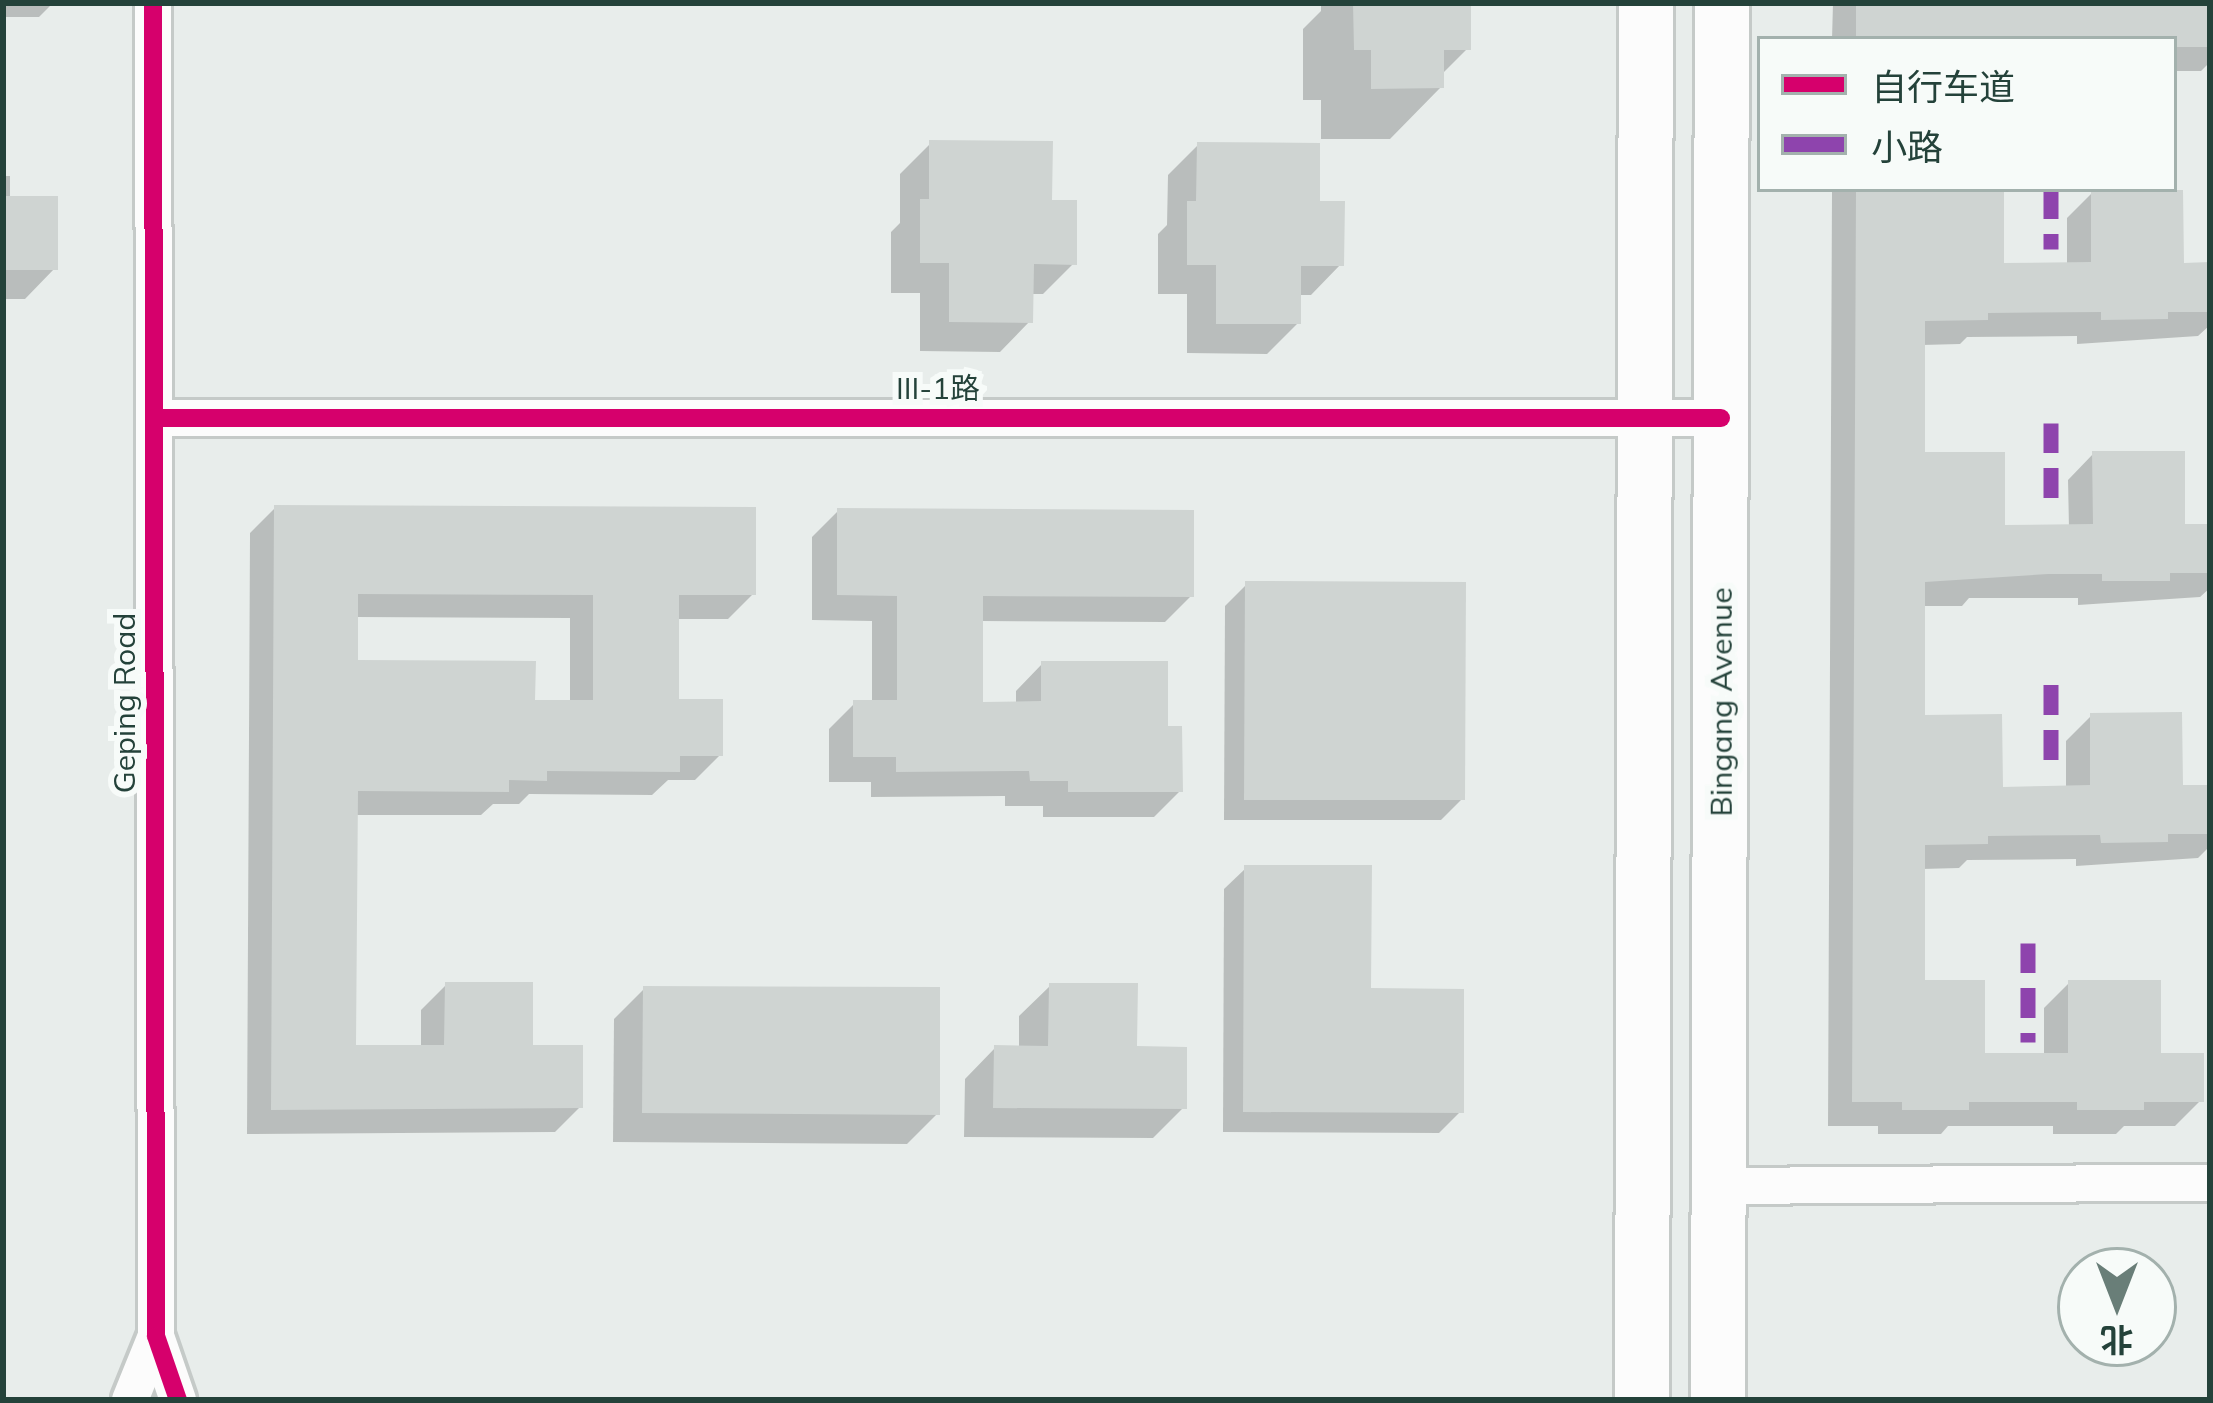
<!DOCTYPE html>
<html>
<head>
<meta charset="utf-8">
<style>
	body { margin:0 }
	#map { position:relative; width:2213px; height:1403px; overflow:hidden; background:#e8edeb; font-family:Mulish,"Noto Sans SC",sans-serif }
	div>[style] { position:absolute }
	.shadow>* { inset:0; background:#0003 }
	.building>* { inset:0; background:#cfd4d2 }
	.roads { filter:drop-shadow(3px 0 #c5cac8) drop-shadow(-3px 0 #c5cac8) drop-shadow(0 3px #c5cac8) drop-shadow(0 -3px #c5cac8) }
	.minor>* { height:36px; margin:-18px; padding:0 18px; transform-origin:18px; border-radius:18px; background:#fcfcfc }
	.secondary>* { height:54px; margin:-27px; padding:0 27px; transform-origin:27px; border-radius:27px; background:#fcfcfc }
	.quiet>* { height:15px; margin-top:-7.5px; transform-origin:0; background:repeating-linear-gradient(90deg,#8e44ad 0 30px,transparent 0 45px) }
	.cycleway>* { height:18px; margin:-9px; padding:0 9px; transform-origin:9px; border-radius:9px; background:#d6006c }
	span { translate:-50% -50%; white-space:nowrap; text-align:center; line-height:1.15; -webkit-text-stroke:12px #f7fbf9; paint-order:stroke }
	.street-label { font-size:30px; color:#24423a }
	.frame { position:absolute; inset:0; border:6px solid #24423a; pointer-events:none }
	.legend { position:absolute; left:1757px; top:36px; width:420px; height:156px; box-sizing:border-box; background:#f7fbf9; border:3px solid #a3b1ad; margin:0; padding:15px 21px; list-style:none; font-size:36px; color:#24423a }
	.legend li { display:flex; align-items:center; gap:24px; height:60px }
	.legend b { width:60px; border:3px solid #a3b1ad }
	.north { position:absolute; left:2057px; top:1247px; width:120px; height:120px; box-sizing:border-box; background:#f7fbf9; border:3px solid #a3b1ad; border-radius:50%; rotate:180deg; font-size:33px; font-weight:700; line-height:48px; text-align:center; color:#24423a }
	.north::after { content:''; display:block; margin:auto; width:42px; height:54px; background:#697e78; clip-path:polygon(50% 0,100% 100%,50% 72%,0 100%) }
</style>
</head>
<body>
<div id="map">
	<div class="shadow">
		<div style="clip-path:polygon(3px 3px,53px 3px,39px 17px,3px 17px)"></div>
		<div style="clip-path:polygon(1321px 3px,1468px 3px,1468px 48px,1441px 75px,1441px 87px,1390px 139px,1321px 139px,1321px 100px,1303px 100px,1303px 29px,1321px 11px)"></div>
		<div style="clip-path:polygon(1833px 3px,2210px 3px,2210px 62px,2201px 71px,2174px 71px,2174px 39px,1832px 39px)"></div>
		<div style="clip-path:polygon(931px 143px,1049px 203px,1074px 263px,1043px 294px,1031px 294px,1030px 321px,1000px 352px,920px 351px,920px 293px,891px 293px,891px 232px,900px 223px,900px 174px)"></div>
		<div style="clip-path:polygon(1198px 145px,1317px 204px,1341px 264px,1311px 295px,1298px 295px,1298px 323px,1267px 354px,1187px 353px,1187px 294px,1158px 294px,1158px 234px,1167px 225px,1168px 175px)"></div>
		<div style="clip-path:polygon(3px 176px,10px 176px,10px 199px,55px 268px,25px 299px,3px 299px)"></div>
		<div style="clip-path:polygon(1832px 189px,1922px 189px,2001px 266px,2067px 266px,2067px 218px,2092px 193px,2181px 266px,2210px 266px,2210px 325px,2198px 336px,2077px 344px,2077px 336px,1967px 337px,1960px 344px,1922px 345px,1922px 455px,2002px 528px,2069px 528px,2068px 480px,2093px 454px,2182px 527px,2210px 527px,2210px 588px,2200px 597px,2078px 605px,2078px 598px,1969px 598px,1962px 606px,1922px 606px,1922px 718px,2000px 790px,2066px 789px,2066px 741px,2091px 716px,2180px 788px,2210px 788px,2210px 846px,2198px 858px,2076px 866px,2076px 859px,1967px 860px,1959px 868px,1922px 869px,1922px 983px,1982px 1056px,2044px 1056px,2044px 1008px,2069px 983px,2158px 1056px,2200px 1101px,2175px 1126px,2124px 1126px,2116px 1134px,2053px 1134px,2053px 1126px,1948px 1126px,1941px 1134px,1878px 1134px,1878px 1126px,1828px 1126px)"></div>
		<div style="clip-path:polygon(evenodd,275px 508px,753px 594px,728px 619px,676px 619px,676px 702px,720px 755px,695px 780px,668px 780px,652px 795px,529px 794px,519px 804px,493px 804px,481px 815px,355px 815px,353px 1048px,421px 1048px,421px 1010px,446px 985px,530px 1048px,580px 1107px,555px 1132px,247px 1134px,250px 533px,275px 508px,355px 617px,570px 618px,570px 703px,532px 703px,355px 663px,355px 617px)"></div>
		<div style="clip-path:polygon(838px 511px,1191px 596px,1165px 622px,980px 621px,980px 705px,1016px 704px,1016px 691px,1042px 664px,1165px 729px,1180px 791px,1154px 817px,1043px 817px,1043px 806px,1005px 806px,1005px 796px,871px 797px,871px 782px,829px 782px,829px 729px,855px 703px,872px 703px,872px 621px,812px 620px,812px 537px)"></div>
		<div style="clip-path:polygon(1247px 584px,1462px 799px,1441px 820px,1224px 820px,1225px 606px)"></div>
		<div style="clip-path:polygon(1246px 868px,1368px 991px,1461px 1111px,1439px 1133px,1223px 1132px,1224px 889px)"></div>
		<div style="clip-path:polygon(1050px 986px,1134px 1049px,1184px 1107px,1153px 1138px,964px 1137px,965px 1079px,995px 1048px,1019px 1049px,1019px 1016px)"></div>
		<div style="clip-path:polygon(644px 989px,937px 1114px,907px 1144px,613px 1142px,614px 1019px)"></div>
	</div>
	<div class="building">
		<div style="clip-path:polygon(1353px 3px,1471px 3px,1471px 50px,1444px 50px,1444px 88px,1371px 89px,1371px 50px,1354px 50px)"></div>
		<div style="clip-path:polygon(1856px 3px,2210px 3px,2210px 47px,2174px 47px,2174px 39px,1856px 39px)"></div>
		<div style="clip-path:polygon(929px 140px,1053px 141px,1052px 200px,1077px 200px,1077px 265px,1034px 264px,1033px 323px,949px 322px,949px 263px,920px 263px,920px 199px,929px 199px)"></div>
		<div style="clip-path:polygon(1197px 142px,1320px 143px,1320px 201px,1345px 201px,1344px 266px,1301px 266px,1301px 324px,1216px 324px,1216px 265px,1187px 265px,1187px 201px,1196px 201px)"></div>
		<div style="clip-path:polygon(1856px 189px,2004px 190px,2004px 263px,2091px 262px,2091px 190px,2183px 190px,2184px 263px,2210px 262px,2210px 312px,2168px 312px,2168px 319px,2101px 320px,2101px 312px,1988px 313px,1988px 320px,1925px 321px,1925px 452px,2005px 452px,2005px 525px,2093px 524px,2092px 451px,2185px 451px,2185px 524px,2210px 524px,2210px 573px,2170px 573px,2170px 581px,2102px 581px,2102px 574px,2048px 574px,1925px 582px,1925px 715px,2002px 714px,2003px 787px,2046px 786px,2090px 785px,2090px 713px,2182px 712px,2183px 785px,2210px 785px,2210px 834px,2168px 834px,2168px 842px,2101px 843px,2100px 835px,1988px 836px,1988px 844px,1925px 845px,1925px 980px,1985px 980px,1985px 1053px,2068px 1053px,2068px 980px,2161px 980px,2161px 1053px,2204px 1053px,2204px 1102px,2144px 1102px,2144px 1110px,2077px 1110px,2077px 1102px,1969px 1102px,1969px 1110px,1902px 1110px,1902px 1102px,1852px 1102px)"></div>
		<div style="clip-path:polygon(3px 196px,58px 196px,58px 270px,3px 270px)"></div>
		<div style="clip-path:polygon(evenodd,274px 505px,756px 507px,756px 595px,679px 595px,679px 699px,723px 699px,723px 756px,680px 756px,680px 772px,547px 771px,547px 781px,509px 780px,509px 792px,358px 791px,356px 1045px,444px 1045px,445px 982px,533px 982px,533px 1045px,583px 1045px,583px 1108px,271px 1110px,274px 505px,358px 594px,593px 595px,593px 700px,535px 700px,536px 661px,358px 660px,358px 594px)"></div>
		<div style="clip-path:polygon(837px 508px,1194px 510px,1194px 597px,983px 596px,983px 702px,1041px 701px,1041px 661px,1168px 661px,1168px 726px,1182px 726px,1183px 792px,1068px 792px,1068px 781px,1030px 781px,1029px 771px,896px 772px,896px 757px,853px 757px,853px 700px,897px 700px,897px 596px,837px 595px)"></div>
		<div style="clip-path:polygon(1245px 581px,1466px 582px,1465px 800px,1244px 800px)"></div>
		<div style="clip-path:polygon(1244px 865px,1372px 865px,1371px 988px,1464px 989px,1464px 1113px,1243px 1112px)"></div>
		<div style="clip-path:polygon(1049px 983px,1138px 983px,1137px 1046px,1187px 1047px,1187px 1109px,993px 1108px,994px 1045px,1048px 1046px)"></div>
		<div style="clip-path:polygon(643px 986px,940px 987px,940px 1115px,642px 1113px)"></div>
	</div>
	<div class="roads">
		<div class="minor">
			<div style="left:153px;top:3px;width:1333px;rotate:89.87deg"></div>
			<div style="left:156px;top:1336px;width:68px;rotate:71deg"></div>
			<div style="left:154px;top:418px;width:1567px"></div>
			<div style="left:1719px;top:1186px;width:491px;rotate:-0.4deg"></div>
			<div style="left:130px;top:1400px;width:69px;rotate:-67.9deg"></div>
		</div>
		<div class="secondary">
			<div style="left:1642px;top:1400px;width:1397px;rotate:-89.84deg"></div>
			<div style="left:1718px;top:1400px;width:1397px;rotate:-89.84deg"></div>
		</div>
	</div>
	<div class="quiet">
		<div style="left:2051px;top:189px;width:60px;rotate:90deg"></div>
		<div style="left:2051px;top:423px;width:86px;rotate:90deg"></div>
		<div style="left:2051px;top:684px;width:84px;rotate:90deg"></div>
		<div style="left:2028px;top:943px;width:99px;rotate:90deg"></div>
	</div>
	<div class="cycleway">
		<div style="left:153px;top:3px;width:1333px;rotate:89.87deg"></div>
		<div style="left:156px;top:1336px;width:68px;rotate:71deg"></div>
		<div style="left:154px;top:418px;width:1567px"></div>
	</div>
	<div class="street-label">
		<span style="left:938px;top:388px">III-1路</span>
		<span style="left:1721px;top:702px;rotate:-90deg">Bingang Avenue</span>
		<span style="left:124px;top:703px;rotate:-90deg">Geping Road</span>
	</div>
	<div class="frame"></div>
	<ul class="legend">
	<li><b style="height:15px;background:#d6006c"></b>自行车道</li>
	<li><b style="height:15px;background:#8e44ad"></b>小路</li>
	</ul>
	<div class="north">北</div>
</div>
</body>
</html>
